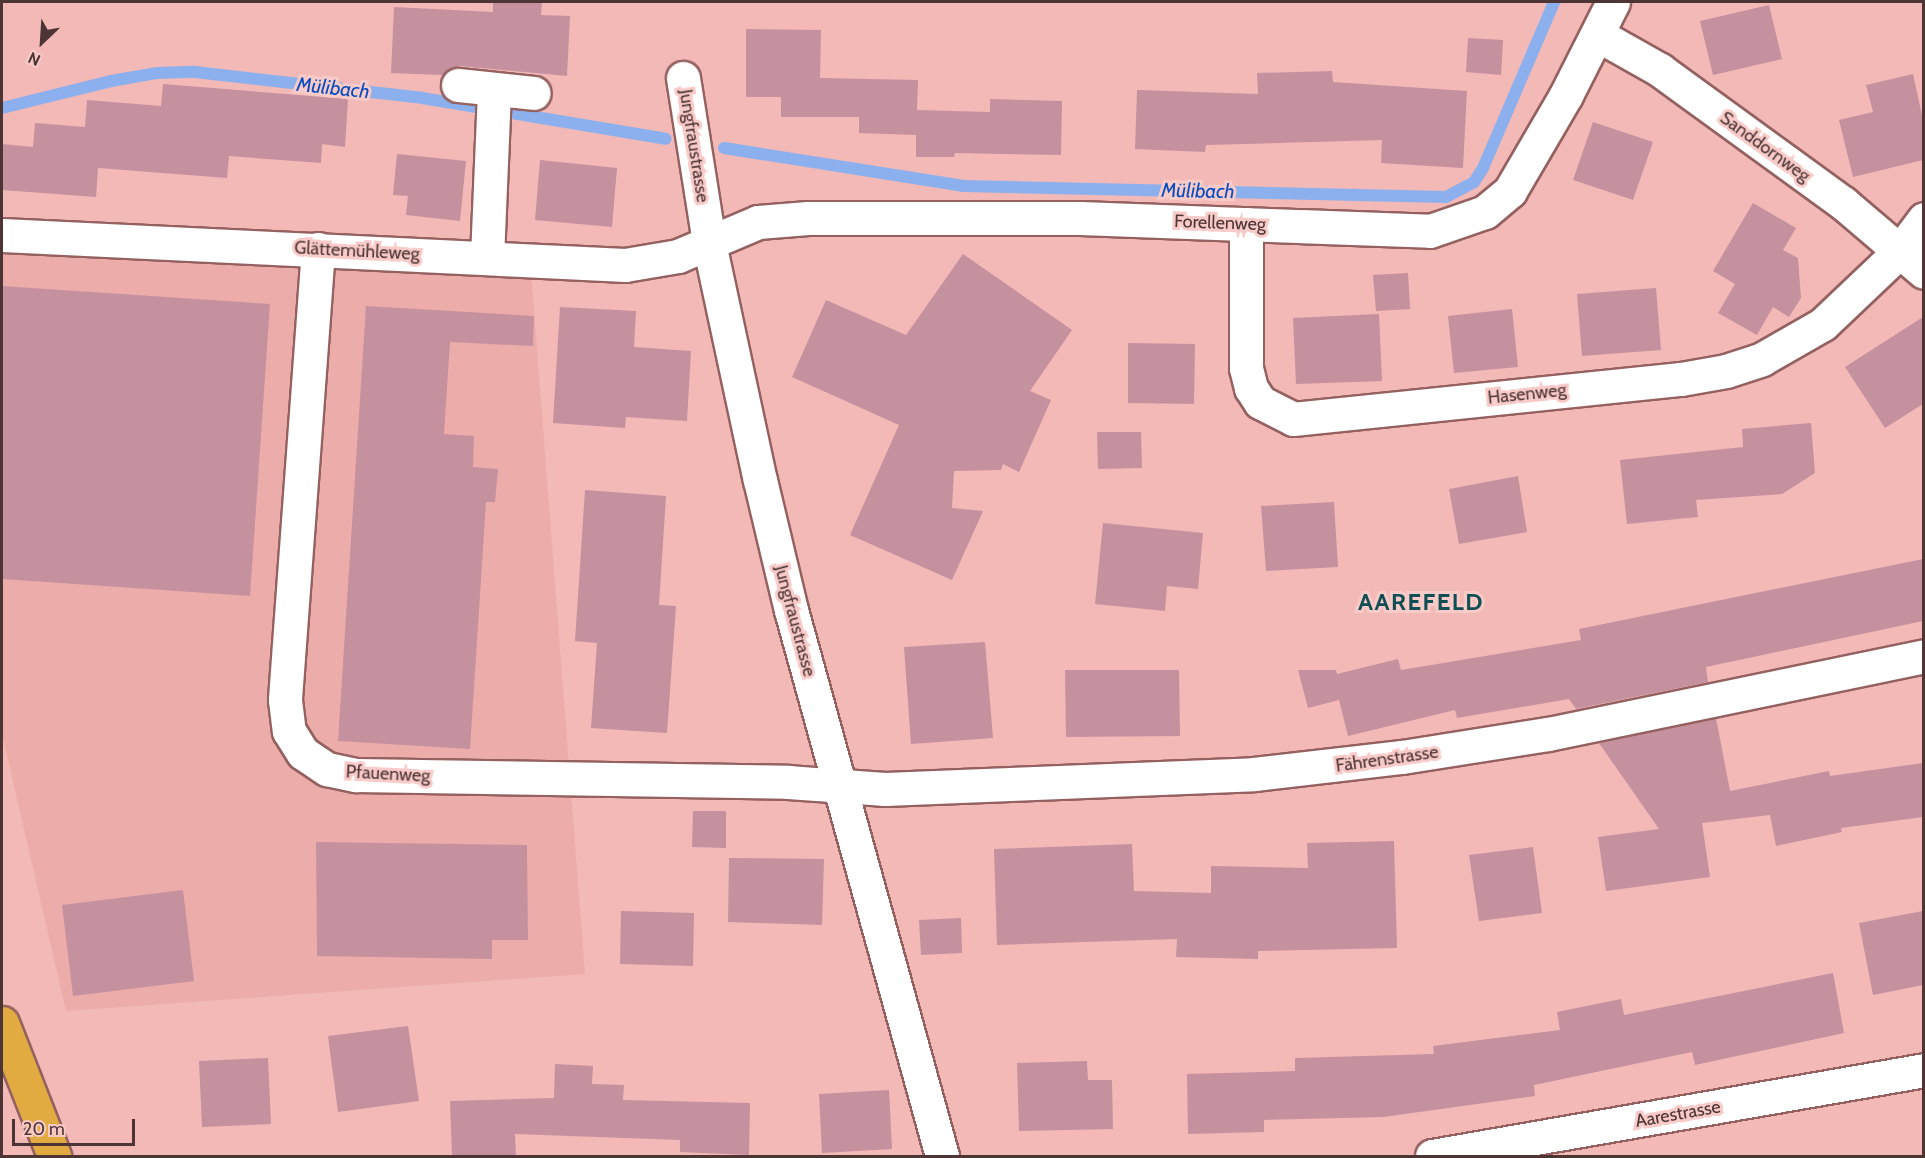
<!DOCTYPE html>
<html>
<head>
<meta charset="utf-8">
<style>
	body { margin:0 }
	#map { position:relative; width:1925px; height:1158px; overflow:hidden; background:#f2b9b7; font-family:Cabin,sans-serif }
	div>[style] { position:absolute }
	.built>* { inset:0; background:#ecacaa }
	.stream>* { height:12px; margin:-6px; padding:0 6px; transform-origin:6px; border-radius:6px; background:#8cb0ed }
	.building>* { inset:0; background:#c5919f }
	.roads { filter:drop-shadow(2px 0 #946160) drop-shadow(-2px 0 #946160) drop-shadow(0 2px #946160) drop-shadow(0 -2px #946160) }
	.minor>* { height:33px; margin:-16.5px; padding:0 16.5px; transform-origin:16.5px; border-radius:16.5px; background:#fff }
	.highway>* { height:33px; margin:-16.5px; padding:0 16.5px; transform-origin:16.5px; border-radius:16.5px; background:#e1ab41 }
	span { translate:-50% -50%; white-space:nowrap; text-align:center; line-height:1.15; -webkit-text-stroke:6px #f8cac8; paint-order:stroke }
	.street-label { font-size:18px; color:#4c3534 }
	.water-label { font-size:20px; color:#074dc0; font-style:italic }
	.district-label { font-size:24px; color:#0f4e52; font-weight:700; letter-spacing:1.5px }
	.frame { position:absolute; inset:0; border:3px solid #4c3534; pointer-events:none }
	.north { position:absolute; left:12px; top:12px; width:60px; height:60px; -webkit-text-stroke:4px #f8cac8; paint-order:stroke; rotate:205deg; font-size:16px; font-weight:700; line-height:24px; text-align:center; color:#4c3534 }
	.north::after { content:''; display:block; margin:auto; width:21px; height:27px; background:#4c3534; clip-path:polygon(50% 0,100% 100%,50% 72%,0 100%) }
	.scale { position:absolute; left:12px; top:1119px; width:123px; height:27px; box-sizing:border-box; border:3px solid #4c3534; border-top:0; padding-left:8px; font-size:18px; line-height:21px; white-space:nowrap; color:#4c3534; -webkit-text-stroke:4px #f8cac8; paint-order:stroke }
</style>
</head>
<body>
<div id="map">
	<div class="built">
		<div style="clip-path:polygon(2px 240px,530px 258px,585px 974px,66px 1011px,2px 734px)"></div>
	</div>
	<div class="stream">
		<div style="left:2px;top:108px;width:112px;rotate:-13.9deg"></div>
		<div style="left:111px;top:81px;width:47px;rotate:-9.9deg"></div>
		<div style="left:157px;top:73px;width:38px;rotate:-2deg"></div>
		<div style="left:195px;top:72px;width:228px;rotate:6.5deg"></div>
		<div style="left:422px;top:98px;width:247px;rotate:9.5deg"></div>
		<div style="left:724px;top:148px;width:243px;rotate:9deg"></div>
		<div style="left:964px;top:186px;width:482px;rotate:1.3deg"></div>
		<div style="left:1446px;top:197px;width:32px;rotate:-28deg"></div>
		<div style="left:1474px;top:182px;width:17px;rotate:-57deg"></div>
		<div style="left:1483px;top:168px;width:181px;rotate:-66.8deg"></div>
	</div>
	<div class="building">
		<div style="clip-path:polygon(493px 2px,542px 2px,541px 15px,570px 16px,567px 76px,460px 66px,442px 75px,391px 73px,394px 7px,493px 12px)"></div>
		<div style="clip-path:polygon(1769px 5px,1782px 59px,1713px 75px,1700px 21px)"></div>
		<div style="clip-path:polygon(746px 29px,821px 30px,820px 78px,918px 80px,917px 110px,990px 112px,990px 99px,1062px 101px,1061px 155px,955px 153px,954px 157px,916px 157px,916px 135px,859px 133px,859px 117px,781px 117px,781px 97px,746px 97px)"></div>
		<div style="clip-path:polygon(1468px 38px,1503px 40px,1501px 75px,1466px 72px)"></div>
		<div style="clip-path:polygon(1332px 71px,1333px 82px,1467px 91px,1463px 168px,1381px 163px,1382px 140px,1206px 145px,1205px 152px,1135px 149px,1137px 90px,1258px 94px,1257px 73px)"></div>
		<div style="clip-path:polygon(1913px 74px,1923px 120px,1923px 160px,1853px 177px,1839px 120px,1873px 112px,1866px 85px)"></div>
		<div style="clip-path:polygon(163px 84px,348px 99px,345px 147px,322px 144px,321px 163px,229px 156px,227px 178px,98px 168px,96px 197px,2px 190px,2px 144px,33px 147px,35px 123px,85px 127px,87px 100px,161px 106px)"></div>
		<div style="clip-path:polygon(1593px 122px,1653px 142px,1633px 200px,1573px 180px)"></div>
		<div style="clip-path:polygon(397px 154px,466px 161px,460px 221px,406px 215px,408px 196px,393px 195px)"></div>
		<div style="clip-path:polygon(540px 160px,617px 168px,612px 227px,535px 220px)"></div>
		<div style="clip-path:polygon(1753px 203px,1796px 228px,1783px 250px,1798px 258px,1801px 298px,1789px 317px,1773px 307px,1757px 335px,1718px 313px,1735px 284px,1713px 271px)"></div>
		<div style="clip-path:polygon(963px 254px,1072px 330px,1030px 391px,1051px 400px,1019px 472px,1003px 464px,1001px 470px,954px 471px,952px 508px,983px 511px,952px 580px,850px 535px,899px 425px,792px 377px,826px 300px,906px 335px)"></div>
		<div style="clip-path:polygon(1408px 273px,1410px 309px,1376px 311px,1373px 275px)"></div>
		<div style="clip-path:polygon(2px 286px,270px 304px,250px 596px,2px 579px)"></div>
		<div style="clip-path:polygon(1656px 288px,1661px 350px,1582px 356px,1577px 294px)"></div>
		<div style="clip-path:polygon(366px 306px,534px 316px,533px 346px,450px 342px,444px 434px,474px 436px,473px 467px,498px 469px,495px 502px,486px 502px,470px 749px,338px 741px)"></div>
		<div style="clip-path:polygon(560px 307px,636px 311px,634px 347px,691px 351px,687px 421px,626px 417px,625px 428px,553px 423px)"></div>
		<div style="clip-path:polygon(1512px 309px,1518px 367px,1454px 373px,1448px 316px)"></div>
		<div style="clip-path:polygon(1379px 314px,1382px 381px,1296px 384px,1293px 318px)"></div>
		<div style="clip-path:polygon(1923px 317px,1923px 404px,1885px 428px,1845px 367px)"></div>
		<div style="clip-path:polygon(1128px 343px,1195px 344px,1194px 404px,1128px 403px)"></div>
		<div style="clip-path:polygon(1811px 423px,1815px 473px,1782px 494px,1696px 500px,1698px 517px,1627px 524px,1620px 460px,1743px 447px,1742px 429px)"></div>
		<div style="clip-path:polygon(1097px 432px,1141px 432px,1142px 468px,1098px 469px)"></div>
		<div style="clip-path:polygon(1518px 476px,1527px 532px,1459px 544px,1449px 489px)"></div>
		<div style="clip-path:polygon(585px 490px,666px 496px,659px 605px,676px 606px,667px 733px,591px 728px,597px 643px,575px 641px)"></div>
		<div style="clip-path:polygon(1334px 502px,1338px 567px,1266px 571px,1261px 506px)"></div>
		<div style="clip-path:polygon(1103px 523px,1203px 533px,1198px 589px,1167px 586px,1165px 611px,1095px 604px)"></div>
		<div style="clip-path:polygon(1923px 559px,1923px 621px,1706px 667px,1708px 682px,1576px 709px,1569px 699px,1457px 718px,1455px 710px,1348px 736px,1339px 700px,1308px 708px,1298px 670px,1336px 670px,1337px 674px,1398px 659px,1401px 670px,1581px 640px,1579px 629px)"></div>
		<div style="clip-path:polygon(985px 642px,993px 738px,911px 744px,904px 647px)"></div>
		<div style="clip-path:polygon(1065px 670px,1179px 670px,1180px 736px,1066px 737px)"></div>
		<div style="clip-path:polygon(1716px 718px,1730px 791px,1829px 771px,1830px 776px,1923px 763px,1923px 817px,1841px 828px,1842px 832px,1776px 846px,1770px 815px,1702px 823px,1710px 877px,1606px 891px,1598px 837px,1659px 829px,1599px 743px)"></div>
		<div style="clip-path:polygon(693px 811px,726px 811px,726px 848px,692px 847px)"></div>
		<div style="clip-path:polygon(1394px 841px,1397px 948px,1258px 951px,1258px 959px,1176px 957px,1177px 939px,997px 945px,994px 849px,1132px 844px,1134px 891px,1211px 893px,1211px 866px,1308px 868px,1307px 843px)"></div>
		<div style="clip-path:polygon(316px 842px,527px 845px,528px 940px,492px 940px,492px 959px,317px 956px)"></div>
		<div style="clip-path:polygon(1533px 847px,1542px 913px,1479px 921px,1469px 855px)"></div>
		<div style="clip-path:polygon(729px 858px,824px 859px,822px 925px,728px 922px)"></div>
		<div style="clip-path:polygon(183px 890px,194px 981px,73px 996px,62px 905px)"></div>
		<div style="clip-path:polygon(621px 911px,694px 913px,693px 966px,620px 964px)"></div>
		<div style="clip-path:polygon(1923px 911px,1923px 985px,1873px 995px,1859px 923px)"></div>
		<div style="clip-path:polygon(961px 918px,962px 953px,921px 955px,919px 920px)"></div>
		<div style="clip-path:polygon(1833px 973px,1844px 1033px,1695px 1065px,1692px 1052px,1534px 1085px,1535px 1096px,1383px 1117px,1264px 1120px,1264px 1132px,1188px 1134px,1187px 1074px,1295px 1071px,1295px 1058px,1434px 1054px,1433px 1046px,1560px 1030px,1557px 1012px,1621px 999px,1624px 1015px)"></div>
		<div style="clip-path:polygon(408px 1026px,419px 1101px,338px 1112px,328px 1036px)"></div>
		<div style="clip-path:polygon(268px 1058px,271px 1124px,202px 1127px,199px 1061px)"></div>
		<div style="clip-path:polygon(1087px 1061px,1088px 1080px,1112px 1080px,1113px 1129px,1019px 1131px,1017px 1063px)"></div>
		<div style="clip-path:polygon(555px 1064px,593px 1066px,592px 1084px,624px 1085px,623px 1100px,750px 1103px,749px 1155px,680px 1152px,680px 1140px,515px 1134px,516px 1156px,452px 1156px,450px 1101px,554px 1098px)"></div>
		<div style="clip-path:polygon(889px 1090px,892px 1149px,822px 1153px,819px 1094px)"></div>
	</div>
	<div class="roads">
		<div class="minor">
			<div style="left:1598px;top:35px;width:71px;rotate:29.4deg"></div>
			<div style="left:1660px;top:70px;width:226px;rotate:36deg"></div>
			<div style="left:1843px;top:203px;width:106px;rotate:40.4deg"></div>
			<div style="left:683px;top:78px;width:167px;rotate:81deg"></div>
			<div style="left:709px;top:243px;width:242px;rotate:77.9deg"></div>
			<div style="left:760px;top:480px;width:134px;rotate:76.6deg"></div>
			<div style="left:791px;top:610px;width:566px;rotate:74.54deg"></div>
			<div style="left:458px;top:85px;width:76px;rotate:6deg"></div>
			<div style="left:1246px;top:224px;width:144px;rotate:90deg"></div>
			<div style="left:1246px;top:368px;width:21px;rotate:76deg"></div>
			<div style="left:1251px;top:388px;width:17px;rotate:57deg"></div>
			<div style="left:1260px;top:402px;width:37px;rotate:27deg"></div>
			<div style="left:1293px;top:419px;width:390px;rotate:-5.9deg"></div>
			<div style="left:1681px;top:379px;width:46px;rotate:-10.1deg"></div>
			<div style="left:1726px;top:371px;width:38px;rotate:-18deg"></div>
			<div style="left:1762px;top:359px;width:70px;rotate:-29.8deg"></div>
			<div style="left:1823px;top:324px;width:106px;rotate:-43.5deg"></div>
			<div style="left:1900px;top:251px;width:40px;rotate:-53deg"></div>
			<div style="left:2px;top:235px;width:624px;rotate:2.76deg"></div>
			<div style="left:625px;top:265px;width:54px;rotate:-9.6deg"></div>
			<div style="left:678px;top:256px;width:87px;rotate:-23deg"></div>
			<div style="left:758px;top:222px;width:50px;rotate:-4.6deg"></div>
			<div style="left:808px;top:218px;width:272px"></div>
			<div style="left:1080px;top:218px;width:350px;rotate:2.1deg"></div>
			<div style="left:1430px;top:231px;width:58px;rotate:-19.1deg"></div>
			<div style="left:1485px;top:212px;width:33px;rotate:-40deg"></div>
			<div style="left:1510px;top:191px;width:111px;rotate:-59.7deg"></div>
			<div style="left:1566px;top:95px;width:104px;rotate:-63.2deg"></div>
			<div style="left:318px;top:249px;width:452px;rotate:94.2deg"></div>
			<div style="left:285px;top:700px;width:31px;rotate:83deg"></div>
			<div style="left:289px;top:731px;width:26px;rotate:58deg"></div>
			<div style="left:303px;top:753px;width:29px;rotate:34deg"></div>
			<div style="left:327px;top:769px;width:30px;rotate:12deg"></div>
			<div style="left:356px;top:775px;width:432px;rotate:0.9deg"></div>
			<div style="left:788px;top:782px;width:97px;rotate:4.1deg"></div>
			<div style="left:885px;top:789px;width:369px;rotate:-2.3deg"></div>
			<div style="left:1254px;top:774px;width:149px;rotate:-6.6deg"></div>
			<div style="left:1402px;top:757px;width:148px;rotate:-9deg"></div>
			<div style="left:1548px;top:734px;width:384px;rotate:-11.7deg"></div>
			<div style="left:487px;top:258px;width:169px;rotate:-87.6deg"></div>
			<div style="left:1432px;top:1156px;width:499px;rotate:-9.9deg"></div>
		</div>
		<div class="highway">
			<div style="left:2px;top:1023px;width:143px;rotate:68.6deg"></div>
		</div>
	</div>
	<div class="street-label">
		<span style="left:694px;top:146px;rotate:81deg">Jungfraustrasse</span>
		<span style="left:1765px;top:147px;rotate:36deg">Sanddornweg</span>
		<span style="left:1220px;top:223px;rotate:2deg">Forellenweg</span>
		<span style="left:357px;top:251px;rotate:3deg">Glättemühleweg</span>
		<span style="left:1527px;top:394px;rotate:-6deg">Hasenweg</span>
		<span style="left:795px;top:621px;rotate:75deg">Jungfraustrasse</span>
		<span style="left:1387px;top:759px;rotate:-8deg">Fährenstrasse</span>
		<span style="left:388px;top:774px;rotate:3deg">Pfauenweg</span>
		<span style="left:1678px;top:1114px;rotate:-10deg">Aarestrasse</span>
	</div>
	<div class="water-label">
		<span style="left:333px;top:88px;rotate:6deg">Mülibach</span>
		<span style="left:1198px;top:191px;rotate:1deg">Mülibach</span>
	</div>
	<div class="district-label">
		<span style="left:1421px;top:602px">AAREFELD</span>
	</div>
	<div class="frame"></div>
	<div class="north">N</div>
	<div class="scale">20 m</div>
</div>
</body>
</html>
